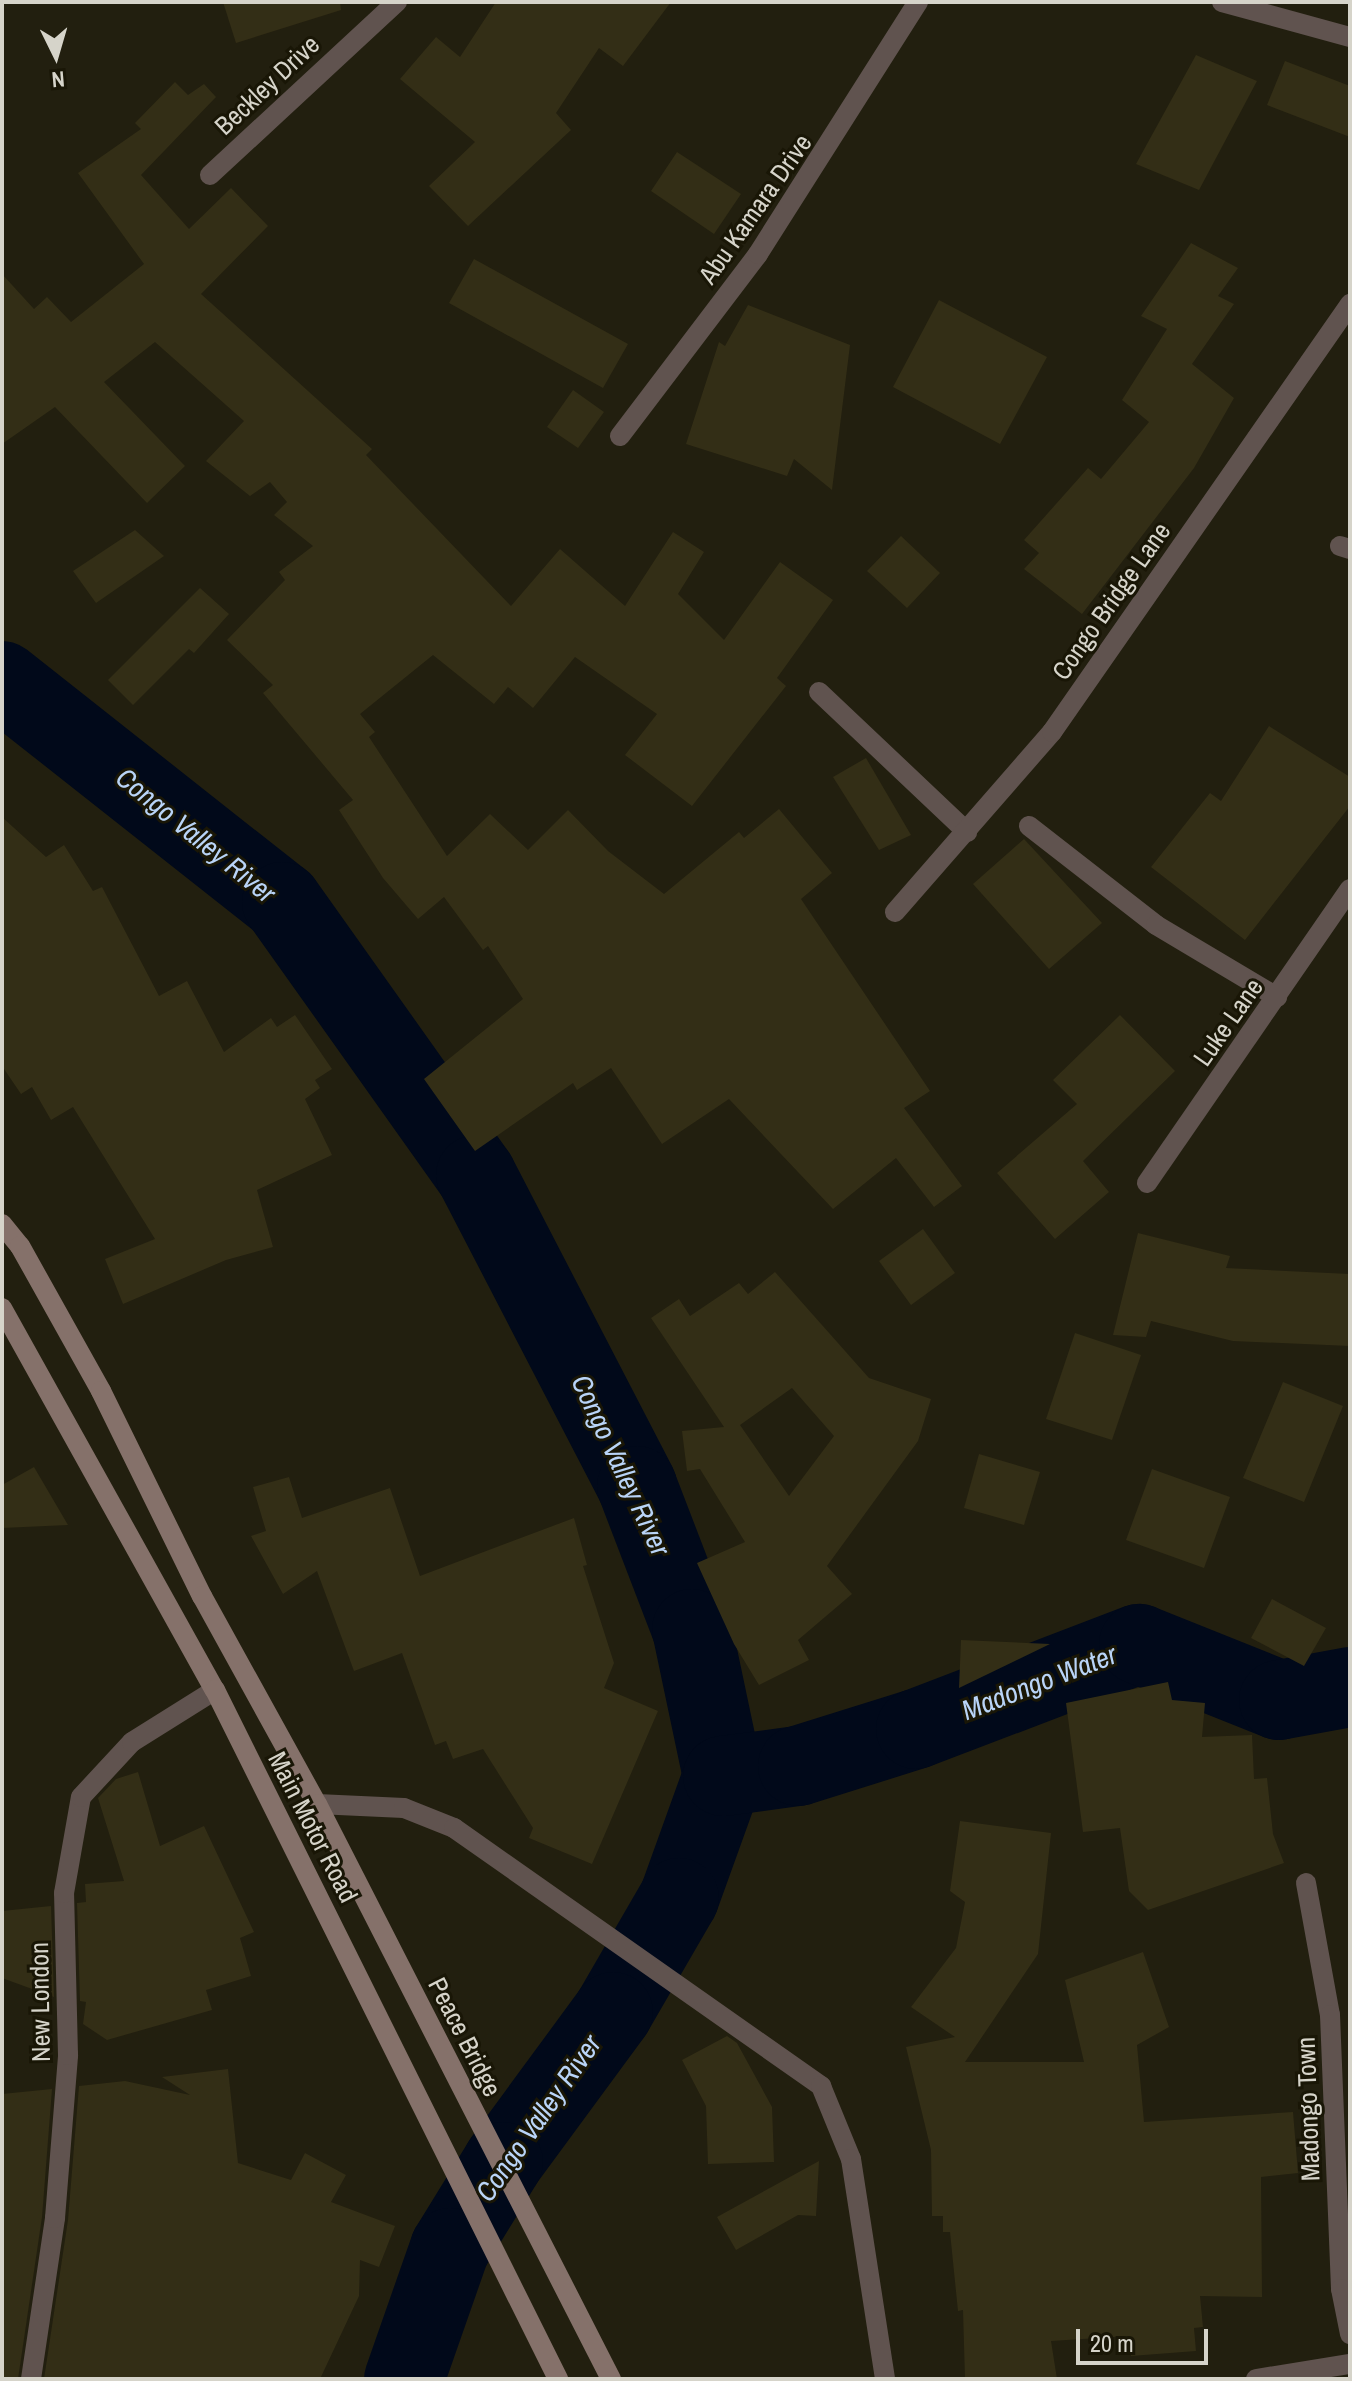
<!DOCTYPE html>
<html>
<head>
<meta charset="utf-8">
<style>
	body { margin:0 }
	#map { position:relative; width:1352px; height:2381px; overflow:hidden; background:#221f0f; font-family:"Archivo Narrow",sans-serif }
	div>[style] { position:absolute }
	.river>* { height:80px; margin:-40px; padding:0 40px; transform-origin:40px; border-radius:40px; background:#01091a }
	.building>* { inset:0; background:#332e16 }
	.minor>* { height:20px; margin:-10px; padding:0 10px; transform-origin:10px; border-radius:10px; background:#60534f }
	.tertiary>* { height:20px; margin:-10px; padding:0 10px; transform-origin:10px; border-radius:10px; background:#60534f }
	.secondary>* { height:20px; margin:-10px; padding:0 10px; transform-origin:10px; border-radius:10px; background:#85716a }
	span { translate:-50% -50%; white-space:nowrap; text-align:center; line-height:1.15; -webkit-text-stroke:6px #191606; paint-order:stroke }
	.street-label { font-size:26px; color:#d6d4ca }
	.water-label { font-size:28px; color:#b9d4f7; font-style:italic }
	.frame { position:absolute; inset:0; border:4px solid #d6d4ca; pointer-events:none }
	.north { position:absolute; left:16px; top:16px; width:80px; height:80px; -webkit-text-stroke:6px #191606; paint-order:stroke; rotate:175deg; font-size:22px; font-weight:700; line-height:32px; text-align:center; color:#d6d4ca }
	.north::after { content:''; display:block; margin:auto; width:28px; height:36px; background:#d6d4ca; clip-path:polygon(50% 0,100% 100%,50% 72%,0 100%) }
	.scale { position:absolute; left:1076px; top:2329px; width:132px; height:36px; box-sizing:border-box; border:4px solid #d6d4ca; border-top:0; padding-left:10px; font-size:24px; line-height:28px; white-space:nowrap; color:#d6d4ca; -webkit-text-stroke:6px #191606; paint-order:stroke }
</style>
</head>
<body>
<div id="map">
	<div class="river">
		<div style="left:2px;top:681px;width:357px;rotate:38.3deg"></div>
		<div style="left:282px;top:902px;width:335px;rotate:54.6deg"></div>
		<div style="left:476px;top:1175px;width:350px;rotate:62.6deg"></div>
		<div style="left:637px;top:1486px;width:153px;rotate:69deg"></div>
		<div style="left:692px;top:1629px;width:150px;rotate:78.1deg"></div>
		<div style="left:723px;top:1776px;width:130px;rotate:109.8deg"></div>
		<div style="left:679px;top:1898px;width:132px;rotate:120.1deg"></div>
		<div style="left:613px;top:2012px;width:186px;rotate:126.3deg"></div>
		<div style="left:503px;top:2162px;width:101px;rotate:121.6deg"></div>
		<div style="left:450px;top:2248px;width:139px;rotate:109.3deg"></div>
		<div style="left:723px;top:1776px;width:76px;rotate:-7.6deg"></div>
		<div style="left:798px;top:1766px;width:124px;rotate:-17.4deg"></div>
		<div style="left:916px;top:1729px;width:239px;rotate:-20.9deg"></div>
		<div style="left:1139px;top:1644px;width:151px;rotate:21.8deg"></div>
		<div style="left:1279px;top:1700px;width:72px;rotate:-10.4deg"></div>
	</div>
	<div class="building">
		<div style="clip-path:polygon(223px 2px,340px 2px,341px 10px,236px 43px)"></div>
		<div style="clip-path:polygon(496px 2px,671px 2px,623px 66px,599px 48px,556px 113px,571px 130px,468px 226px,429px 186px,475px 142px,400px 79px,436px 37px,460px 57px)"></div>
		<div style="clip-path:polygon(1196px 55px,1257px 81px,1199px 190px,1136px 164px)"></div>
		<div style="clip-path:polygon(1285px 61px,1350px 86px,1350px 137px,1267px 105px)"></div>
		<div style="clip-path:polygon(175px 82px,188px 95px,204px 84px,216px 97px,141px 175px,189px 229px,231px 188px,268px 226px,201px 294px,372px 449px,366px 455px,511px 606px,560px 549px,625px 606px,673px 532px,704px 552px,678px 594px,724px 640px,780px 562px,833px 600px,777px 678px,786px 686px,692px 806px,625px 755px,657px 714px,575px 657px,533px 708px,508px 687px,494px 704px,433px 655px,360px 714px,375px 732px,369px 737px,447px 856px,490px 814px,528px 850px,568px 810px,608px 851px,664px 894px,739px 832px,744px 838px,779px 809px,832px 873px,801px 899px,930px 1091px,904px 1108px,962px 1186px,934px 1207px,896px 1158px,833px 1209px,729px 1099px,662px 1144px,611px 1068px,577px 1090px,573px 1083px,475px 1151px,424px 1079px,523px 999px,488px 946px,483px 950px,444px 897px,418px 919px,383px 878px,339px 810px,353px 800px,263px 693px,273px 685px,227px 640px,285px 580px,279px 572px,313px 546px,274px 515px,287px 502px,270px 482px,250px 496px,206px 461px,244px 421px,155px 342px,104px 382px,185px 466px,147px 503px,55px 407px,2px 444px,2px 274px,34px 309px,47px 297px,71px 322px,144px 264px,78px 173px,141px 129px,135px 123px)"></div>
		<div style="clip-path:polygon(677px 152px,741px 194px,714px 234px,651px 191px)"></div>
		<div style="clip-path:polygon(1191px 243px,1238px 268px,1218px 296px,1234px 304px,1192px 364px,1234px 398px,1194px 468px,1082px 614px,1024px 569px,1039px 553px,1024px 540px,1088px 468px,1101px 479px,1149px 422px,1122px 400px,1167px 329px,1141px 316px)"></div>
		<div style="clip-path:polygon(474px 259px,628px 344px,603px 388px,449px 303px)"></div>
		<div style="clip-path:polygon(939px 300px,1047px 357px,1000px 444px,893px 387px)"></div>
		<div style="clip-path:polygon(748px 305px,850px 345px,832px 490px,794px 459px,787px 476px,686px 444px,719px 342px,725px 346px)"></div>
		<div style="clip-path:polygon(573px 390px,604px 412px,578px 448px,547px 427px)"></div>
		<div style="clip-path:polygon(135px 530px,164px 556px,96px 603px,73px 571px)"></div>
		<div style="clip-path:polygon(901px 536px,940px 573px,907px 608px,867px 571px)"></div>
		<div style="clip-path:polygon(200px 588px,229px 614px,194px 653px,189px 649px,133px 705px,108px 680px)"></div>
		<div style="clip-path:polygon(1269px 726px,1350px 777px,1350px 806px,1245px 940px,1151px 867px,1210px 793px,1221px 801px)"></div>
		<div style="clip-path:polygon(866px 758px,911px 835px,879px 850px,833px 777px)"></div>
		<div style="clip-path:polygon(2px 817px,46px 857px,64px 845px,93px 891px,102px 887px,159px 996px,187px 981px,224px 1052px,271px 1018px,277px 1027px,295px 1015px,332px 1069px,315px 1080px,320px 1088px,305px 1099px,332px 1155px,257px 1190px,273px 1247px,226px 1260px,123px 1304px,105px 1259px,155px 1239px,73px 1107px,51px 1120px,32px 1087px,21px 1094px,2px 1066px)"></div>
		<div style="clip-path:polygon(1024px 839px,1102px 923px,1049px 969px,973px 884px)"></div>
		<div style="clip-path:polygon(1120px 1015px,1175px 1071px,1083px 1161px,1109px 1192px,1055px 1239px,997px 1173px,1077px 1104px,1053px 1080px)"></div>
		<div style="clip-path:polygon(923px 1229px,955px 1273px,911px 1305px,879px 1261px)"></div>
		<div style="clip-path:polygon(1138px 1233px,1230px 1256px,1226px 1268px,1350px 1274px,1350px 1346px,1233px 1341px,1151px 1321px,1146px 1337px,1113px 1335px)"></div>
		<div style="clip-path:polygon(evenodd,775px 1272px,869px 1378px,931px 1399px,918px 1441px,827px 1566px,852px 1594px,798px 1640px,809px 1660px,759px 1685px,734px 1644px,697px 1563px,745px 1542px,700px 1469px,687px 1471px,682px 1431px,724px 1427px,651px 1318px,679px 1299px,690px 1316px,739px 1283px,748px 1294px,775px 1272px,792px 1388px,834px 1436px,789px 1496px,740px 1425px,792px 1388px)"></div>
		<div style="clip-path:polygon(1075px 1333px,1141px 1355px,1112px 1440px,1046px 1419px)"></div>
		<div style="clip-path:polygon(1283px 1382px,1343px 1406px,1304px 1502px,1243px 1478px)"></div>
		<div style="clip-path:polygon(979px 1454px,1040px 1472px,1024px 1525px,964px 1508px)"></div>
		<div style="clip-path:polygon(34px 1467px,68px 1525px,2px 1528px,2px 1485px)"></div>
		<div style="clip-path:polygon(1152px 1469px,1230px 1497px,1204px 1568px,1126px 1540px)"></div>
		<div style="clip-path:polygon(289px 1477px,302px 1518px,390px 1488px,420px 1576px,574px 1518px,587px 1565px,583px 1566px,614px 1663px,604px 1688px,658px 1711px,592px 1864px,529px 1838px,533px 1828px,483px 1749px,453px 1759px,446px 1741px,435px 1745px,402px 1653px,354px 1671px,317px 1571px,283px 1594px,251px 1536px,266px 1531px,253px 1487px)"></div>
		<div style="clip-path:polygon(1272px 1599px,1326px 1628px,1304px 1666px,1251px 1638px)"></div>
		<div style="clip-path:polygon(961px 1640px,1050px 1644px,959px 1688px)"></div>
		<div style="clip-path:polygon(1168px 1682px,1172px 1700px,1205px 1703px,1202px 1737px,1252px 1735px,1254px 1779px,1267px 1778px,1273px 1834px,1284px 1863px,1148px 1910px,1129px 1891px,1120px 1828px,1083px 1832px,1066px 1703px)"></div>
		<div style="clip-path:polygon(138px 1772px,160px 1846px,204px 1826px,254px 1932px,240px 1938px,251px 1976px,206px 1990px,212px 2010px,107px 2040px,83px 2024px,86px 2002px,80px 2001px,77px 1903px,86px 1902px,85px 1884px,124px 1881px,98px 1798px,116px 1779px)"></div>
		<div style="clip-path:polygon(960px 1821px,1051px 1833px,1038px 1954px,965px 2062px,1084px 2062px,1065px 1980px,1143px 1952px,1169px 2027px,1137px 2045px,1144px 2122px,1293px 2112px,1298px 2173px,1261px 2177px,1262px 2297px,1200px 2296px,1203px 2327px,1194px 2328px,1196px 2351px,1131px 2356px,1129px 2336px,1051px 2341px,1057px 2379px,965px 2379px,963px 2310px,958px 2311px,950px 2232px,943px 2232px,943px 2216px,932px 2216px,931px 2150px,906px 2047px,955px 2037px,911px 2007px,956px 1948px,965px 1902px,950px 1891px)"></div>
		<div style="clip-path:polygon(51px 1906px,54px 1997px,2px 1978px,2px 1911px)"></div>
		<div style="clip-path:polygon(727px 2036px,737px 2043px,772px 2107px,774px 2162px,708px 2164px,706px 2106px,682px 2060px)"></div>
		<div style="clip-path:polygon(228px 2069px,238px 2163px,291px 2180px,305px 2153px,346px 2175px,331px 2202px,395px 2226px,379px 2267px,360px 2260px,359px 2296px,320px 2379px,44px 2379px,68px 2220px,79px 2086px,125px 2081px,190px 2095px,162px 2077px)"></div>
		<div style="clip-path:polygon(52px 2089px,42px 2217px,18px 2379px,2px 2379px,2px 2094px)"></div>
		<div style="clip-path:polygon(819px 2161px,816px 2216px,798px 2215px,736px 2250px,717px 2217px)"></div>
	</div>
	<div class="minor">
		<div style="left:210px;top:175px;width:255px;rotate:-42.8deg"></div>
		<div style="left:620px;top:436px;width:228px;rotate:-52.8deg"></div>
		<div style="left:758px;top:254px;width:299px;rotate:-57.6deg"></div>
		<div style="left:1340px;top:546px;width:10px;rotate:17deg"></div>
		<div style="left:819px;top:692px;width:204px;rotate:43.4deg"></div>
		<div style="left:1029px;top:826px;width:161px;rotate:37.9deg"></div>
		<div style="left:1156px;top:925px;width:141px;rotate:30.8deg"></div>
		<div style="left:895px;top:912px;width:239px;rotate:-48.9deg"></div>
		<div style="left:1052px;top:732px;width:522px;rotate:-55.15deg"></div>
		<div style="left:1147px;top:1183px;width:357px;rotate:-55.4deg"></div>
		<div style="left:317px;top:1804px;width:87px;rotate:2.6deg"></div>
		<div style="left:404px;top:1808px;width:54px;rotate:21.8deg"></div>
		<div style="left:454px;top:1828px;width:449px;rotate:35.1deg"></div>
		<div style="left:821px;top:2086px;width:79px;rotate:67.7deg"></div>
		<div style="left:851px;top:2159px;width:223px;rotate:81.2deg"></div>
		<div style="left:1306px;top:1883px;width:134px;rotate:79.7deg"></div>
		<div style="left:1330px;top:2015px;width:274px;rotate:87.7deg"></div>
		<div style="left:1341px;top:2289px;width:46px;rotate:78.7deg"></div>
		<div style="left:31px;top:2379px;width:163px;rotate:-81.5deg"></div>
		<div style="left:55px;top:2218px;width:164px;rotate:-85.4deg"></div>
		<div style="left:68px;top:2055px;width:162px;rotate:-91.4deg"></div>
		<div style="left:64px;top:1893px;width:97px;rotate:-80deg"></div>
		<div style="left:81px;top:1797px;width:75px;rotate:-47.2deg"></div>
		<div style="left:132px;top:1742px;width:98px;rotate:-32.1deg"></div>
		<div style="left:1256px;top:2379px;width:95px;rotate:-9.1deg"></div>
	</div>
	<div class="tertiary">
		<div style="left:1222px;top:2px;width:133px;rotate:15.3deg"></div>
	</div>
	<div class="secondary">
		<div style="left:2px;top:1224px;width:28px;rotate:51deg"></div>
		<div style="left:20px;top:1246px;width:166px;rotate:60.8deg"></div>
		<div style="left:101px;top:1391px;width:229px;rotate:63.8deg"></div>
		<div style="left:202px;top:1596px;width:238px;rotate:61.1deg"></div>
		<div style="left:317px;top:1804px;width:646px;rotate:62.92deg"></div>
		<div style="left:2px;top:1308px;width:437px;rotate:60.9deg"></div>
		<div style="left:215px;top:1690px;width:770px;rotate:63.53deg"></div>
	</div>
	<div class="street-label">
		<span style="left:267px;top:85px;rotate:-43deg">Beckley Drive</span>
		<span style="left:755px;top:209px;rotate:-55deg">Abu Kamara Drive</span>
		<span style="left:1111px;top:601px;rotate:-55deg">Congo Bridge Lane</span>
		<span style="left:1228px;top:1022px;rotate:-55deg">Luke Lane</span>
		<span style="left:313px;top:1827px;rotate:63deg">Main Motor Road</span>
		<span style="left:40px;top:2002px;rotate:-91deg">New London</span>
		<span style="left:465px;top:2037px;rotate:63deg">Peace Bridge</span>
		<span style="left:1308px;top:2109px;rotate:-92deg">Madongo Town</span>
	</div>
	<div class="water-label">
		<span style="left:196px;top:835px;rotate:39deg">Congo Valley River</span>
		<span style="left:621px;top:1465px;rotate:65deg">Congo Valley River</span>
		<span style="left:1039px;top:1682px;rotate:-21deg">Madongo Water</span>
		<span style="left:538px;top:2118px;rotate:-55deg">Congo Valley River</span>
	</div>
	<div class="frame"></div>
	<div class="north">N</div>
	<div class="scale">20 m</div>
</div>
</body>
</html>
